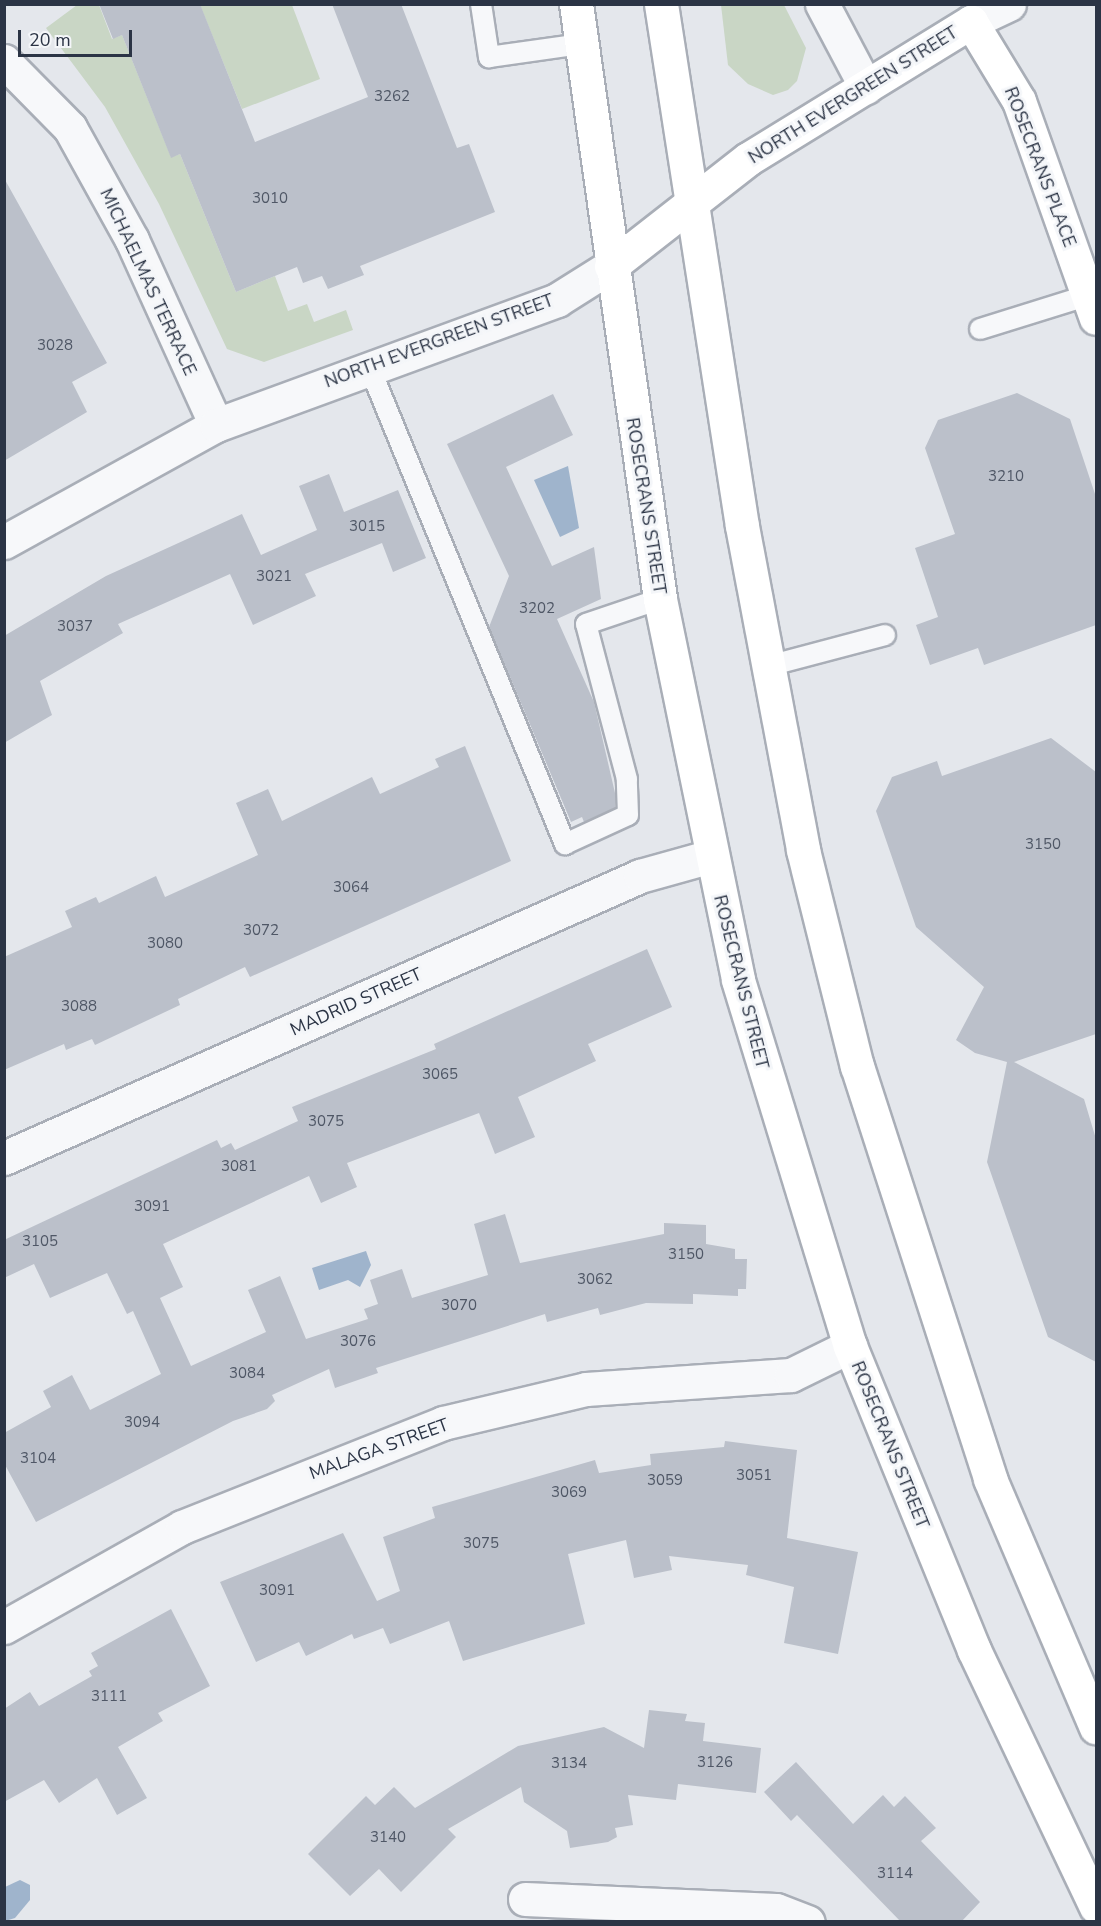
<!DOCTYPE html>
<html>
<head>
<meta charset="utf-8">
<style>
	body { margin:0 }
	#map { position:relative; width:1101px; height:1926px; overflow:hidden; background:#e4e7ec; font-family:"Nunito Sans",sans-serif }
	div>[style] { position:absolute }
	.green>* { inset:0; background:#c9d6c5 }
	.water>* { inset:0; background:#9fb4cc }
	.building>* { inset:0; background:#bbc0ca }
	.roads { filter:drop-shadow(2px 0 #a9aeb7) drop-shadow(-2px 0 #a9aeb7) drop-shadow(0 2px #a9aeb7) drop-shadow(0 -2px #a9aeb7) }
	.lane>* { height:20px; margin:-10px; padding:0 10px; transform-origin:10px; border-radius:10px; background:#f7f8fa }
	.street>* { height:33px; margin:-16.5px; padding:0 16.5px; transform-origin:16.5px; border-radius:16.5px; background:#f7f8fa }
	.secondary>* { height:33px; margin:-16.5px; padding:0 16.5px; transform-origin:16.5px; border-radius:16.5px; background:#fff }
	.primary>* { height:33px; margin:-16.5px; padding:0 16.5px; transform-origin:16.5px; border-radius:16.5px; background:#fff }
	span { translate:-50% -50%; white-space:nowrap; text-align:center; line-height:1.15; -webkit-text-stroke:6px #f4f6f9; paint-order:stroke }
	.number-label { font-size:15px; color:#4f5766 }
	.number-label span { -webkit-text-stroke-width:0 }
	.street-label { font-size:18px; color:#2b3445 }
	.frame { position:absolute; inset:0; border:6px solid #2b3445; pointer-events:none }
	.scale { position:absolute; left:18px; top:30px; width:114px; height:27px; box-sizing:border-box; border:3px solid #2b3445; border-top:0; padding-left:8px; font-size:18px; line-height:21px; white-space:nowrap; color:#2b3445; -webkit-text-stroke:4px #f4f6f9; paint-order:stroke }
</style>
</head>
<body>
<div id="map">
	<div class="green">
		<div style="clip-path:polygon(77px 5px,99px 5px,112px 39px,122px 35px,171px 157px,180px 154px,236px 292px,275px 276px,288px 311px,307px 304px,314px 322px,346px 310px,353px 330px,264px 362px,227px 349px,159px 204px,105px 107px,46px 28px)"></div>
		<div style="clip-path:polygon(200px 5px,292px 5px,320px 79px,242px 109px)"></div>
		<div style="clip-path:polygon(721px 5px,784px 5px,806px 48px,797px 81px,788px 90px,773px 95px,748px 84px,728px 65px)"></div>
	</div>
	<div class="water">
		<div style="clip-path:polygon(568px 466px,579px 528px,560px 537px,534px 480px)"></div>
		<div style="clip-path:polygon(366px 1251px,371px 1265px,360px 1287px,348px 1280px,319px 1290px,312px 1268px)"></div>
		<div style="clip-path:polygon(20px 1880px,30px 1885px,30px 1900px,15px 1918px,5px 1921px,5px 1887px)"></div>
	</div>
	<div class="building">
		<div style="clip-path:polygon(99px 4px,200px 4px,255px 142px,368px 97px,332px 4px,401px 4px,457px 148px,469px 144px,495px 212px,360px 266px,364px 275px,328px 289px,322px 276px,303px 283px,297px 267px,236px 292px,180px 154px,171px 158px,122px 35px,113px 39px)"></div>
		<div style="clip-path:polygon(4px 178px,107px 363px,72px 382px,87px 412px,4px 461px)"></div>
		<div style="clip-path:polygon(1017px 393px,1070px 419px,1096px 497px,1096px 625px,984px 665px,978px 648px,930px 665px,916px 625px,938px 617px,915px 548px,955px 534px,925px 448px,938px 420px)"></div>
		<div style="clip-path:polygon(553px 394px,573px 435px,506px 467px,552px 566px,594px 547px,601px 599px,557px 619px,594px 702px,615px 793px,615px 808px,584px 822px,582px 817px,571px 822px,489px 627px,509px 576px,447px 444px)"></div>
		<div style="clip-path:polygon(329px 474px,344px 512px,398px 490px,426px 558px,393px 572px,382px 543px,305px 574px,316px 596px,253px 625px,230px 574px,118px 624px,123px 633px,40px 681px,52px 715px,4px 743px,4px 636px,106px 576px,242px 514px,261px 555px,317px 530px,299px 486px)"></div>
		<div style="clip-path:polygon(1051px 738px,1096px 772px,1096px 1034px,1014px 1062px,1084px 1099px,1096px 1139px,1096px 1362px,1048px 1337px,987px 1162px,1007px 1062px,975px 1053px,956px 1040px,984px 987px,916px 927px,876px 811px,892px 777px,937px 761px,942px 776px)"></div>
		<div style="clip-path:polygon(465px 746px,511px 861px,250px 977px,245px 967px,178px 999px,180px 1005px,95px 1045px,92px 1039px,66px 1050px,64px 1044px,4px 1070px,4px 957px,72px 927px,65px 911px,96px 897px,99px 903px,156px 876px,165px 897px,258px 855px,236px 803px,268px 789px,282px 821px,372px 777px,380px 794px,439px 767px,435px 759px)"></div>
		<div style="clip-path:polygon(647px 949px,672px 1007px,588px 1044px,596px 1061px,518px 1097px,535px 1137px,495px 1154px,479px 1113px,347px 1163px,357px 1187px,321px 1203px,309px 1176px,163px 1244px,183px 1287px,160px 1298px,191px 1366px,266px 1332px,248px 1290px,280px 1276px,306px 1339px,368px 1319px,364px 1309px,378px 1304px,370px 1280px,402px 1269px,412px 1298px,488px 1275px,474px 1224px,505px 1214px,520px 1263px,664px 1234px,664px 1223px,706px 1225px,706px 1244px,735px 1249px,735px 1259px,747px 1259px,746px 1289px,738px 1289px,738px 1296px,693px 1294px,693px 1304px,646px 1303px,600px 1315px,598px 1308px,547px 1322px,545px 1314px,376px 1368px,378px 1373px,335px 1388px,329px 1369px,272px 1395px,275px 1401px,267px 1409px,233px 1421px,36px 1522px,4px 1463px,4px 1433px,51px 1407px,43px 1391px,72px 1375px,90px 1410px,161px 1374px,133px 1311px,127px 1314px,107px 1273px,50px 1298px,34px 1264px,4px 1278px,4px 1240px,217px 1140px,221px 1148px,231px 1143px,235px 1150px,298px 1121px,292px 1107px,436px 1049px,434px 1044px)"></div>
		<div style="clip-path:polygon(725px 1441px,797px 1450px,787px 1538px,858px 1552px,838px 1654px,784px 1643px,794px 1587px,746px 1575px,748px 1565px,669px 1556px,672px 1570px,634px 1578px,626px 1540px,568px 1554px,585px 1624px,463px 1661px,449px 1621px,390px 1644px,383px 1628px,354px 1639px,352px 1634px,306px 1656px,299px 1642px,256px 1662px,220px 1582px,343px 1533px,377px 1601px,400px 1591px,383px 1537px,435px 1518px,432px 1507px,595px 1460px,599px 1473px,651px 1465px,650px 1454px,724px 1447px)"></div>
		<div style="clip-path:polygon(171px 1609px,210px 1686px,158px 1713px,163px 1721px,118px 1747px,147px 1798px,117px 1815px,97px 1778px,59px 1803px,44px 1780px,4px 1802px,4px 1709px,30px 1692px,39px 1706px,92px 1676px,89px 1671px,98px 1666px,91px 1653px)"></div>
		<div style="clip-path:polygon(649px 1710px,687px 1714px,685px 1721px,705px 1723px,703px 1741px,761px 1748px,756px 1793px,678px 1784px,676px 1800px,628px 1795px,633px 1825px,615px 1828px,617px 1837px,608px 1842px,570px 1848px,567px 1831px,524px 1802px,521px 1787px,448px 1829px,456px 1837px,401px 1892px,379px 1869px,350px 1896px,308px 1854px,366px 1796px,375px 1805px,394px 1787px,415px 1808px,518px 1746px,604px 1727px,644px 1748px)"></div>
		<div style="clip-path:polygon(796px 1762px,853px 1824px,883px 1795px,894px 1807px,905px 1796px,936px 1828px,921px 1841px,980px 1902px,961px 1922px,901px 1922px,797px 1815px,791px 1821px,764px 1792px)"></div>
	</div>
	<div class="roads">
		<div class="lane">
			<div style="left:481px;top:4px;width:54px;rotate:81.4deg"></div>
			<div style="left:489px;top:57px;width:94px;rotate:-8deg"></div>
			<div style="left:980px;top:329px;width:114px;rotate:-17.3deg"></div>
			<div style="left:369px;top:366px;width:517px;rotate:67.7deg"></div>
			<div style="left:565px;top:844px;width:69px;rotate:-24.7deg"></div>
			<div style="left:628px;top:815px;width:36px;rotate:-92deg"></div>
			<div style="left:627px;top:779px;width:160px;rotate:-104.8deg"></div>
			<div style="left:586px;top:624px;width:78px;rotate:-18.7deg"></div>
			<div style="left:768px;top:666px;width:121px;rotate:-14.8deg"></div>
		</div>
		<div class="street">
			<div style="left:822px;top:4px;width:94px;rotate:62.1deg"></div>
			<div style="left:971px;top:22px;width:42px;rotate:-25.3deg"></div>
			<div style="left:4px;top:61px;width:94px;rotate:45.4deg"></div>
			<div style="left:70px;top:128px;width:128px;rotate:61deg"></div>
			<div style="left:132px;top:240px;width:203px;rotate:65.6deg"></div>
			<div style="left:4px;top:542px;width:242px;rotate:-28.9deg"></div>
			<div style="left:216px;top:425px;width:363px;rotate:-20.1deg"></div>
			<div style="left:557px;top:300px;width:64px;rotate:-32.2deg"></div>
			<div style="left:4px;top:1158px;width:696px;rotate:-23.91deg"></div>
			<div style="left:640px;top:876px;width:74px;rotate:-15.7deg"></div>
			<div style="left:4px;top:1627px;width:204px;rotate:-29.3deg"></div>
			<div style="left:182px;top:1527px;width:281px;rotate:-21.7deg"></div>
			<div style="left:443px;top:1423px;width:147px;rotate:-13.4deg"></div>
			<div style="left:586px;top:1389px;width:205px;rotate:-3.9deg"></div>
			<div style="left:791px;top:1375px;width:66px;rotate:-26.2deg"></div>
			<div style="left:525px;top:1899px;width:251px;rotate:2.5deg"></div>
			<div style="left:776px;top:1910px;width:34px;rotate:21deg"></div>
		</div>
		<div class="secondary">
			<div style="left:611px;top:266px;width:174px;rotate:-38deg"></div>
			<div style="left:748px;top:159px;width:262px;rotate:-31.6deg"></div>
			<div style="left:971px;top:22px;width:92px;rotate:58.7deg"></div>
			<div style="left:1019px;top:101px;width:230px;rotate:70.5deg"></div>
		</div>
		<div class="primary">
			<div style="left:576px;top:4px;width:601px;rotate:81.96deg"></div>
			<div style="left:660px;top:599px;width:389px;rotate:78.4deg"></div>
			<div style="left:738px;top:980px;width:383px;rotate:73deg"></div>
			<div style="left:850px;top:1346px;width:328px;rotate:67.8deg"></div>
			<div style="left:974px;top:1650px;width:284px;rotate:64.6deg"></div>
			<div style="left:661px;top:4px;width:528px;rotate:81.18deg"></div>
			<div style="left:742px;top:526px;width:330px;rotate:79.3deg"></div>
			<div style="left:803px;top:850px;width:223px;rotate:76deg"></div>
			<div style="left:857px;top:1066px;width:434px;rotate:72.1deg"></div>
			<div style="left:990px;top:1479px;width:270px;rotate:66.9deg"></div>
		</div>
	</div>
	<div class="number-label">
		<span style="left:392px;top:97px">3262</span>
		<span style="left:270px;top:199px">3010</span>
		<span style="left:55px;top:346px">3028</span>
		<span style="left:1006px;top:477px">3210</span>
		<span style="left:367px;top:527px">3015</span>
		<span style="left:274px;top:577px">3021</span>
		<span style="left:537px;top:609px">3202</span>
		<span style="left:75px;top:627px">3037</span>
		<span style="left:1043px;top:845px">3150</span>
		<span style="left:351px;top:888px">3064</span>
		<span style="left:261px;top:931px">3072</span>
		<span style="left:165px;top:944px">3080</span>
		<span style="left:79px;top:1007px">3088</span>
		<span style="left:440px;top:1075px">3065</span>
		<span style="left:326px;top:1122px">3075</span>
		<span style="left:239px;top:1167px">3081</span>
		<span style="left:152px;top:1207px">3091</span>
		<span style="left:40px;top:1242px">3105</span>
		<span style="left:686px;top:1255px">3150</span>
		<span style="left:595px;top:1280px">3062</span>
		<span style="left:459px;top:1306px">3070</span>
		<span style="left:358px;top:1342px">3076</span>
		<span style="left:247px;top:1374px">3084</span>
		<span style="left:142px;top:1423px">3094</span>
		<span style="left:38px;top:1459px">3104</span>
		<span style="left:754px;top:1476px">3051</span>
		<span style="left:665px;top:1481px">3059</span>
		<span style="left:569px;top:1493px">3069</span>
		<span style="left:481px;top:1544px">3075</span>
		<span style="left:277px;top:1591px">3091</span>
		<span style="left:109px;top:1697px">3111</span>
		<span style="left:715px;top:1763px">3126</span>
		<span style="left:569px;top:1764px">3134</span>
		<span style="left:388px;top:1838px">3140</span>
		<span style="left:895px;top:1874px">3114</span>
	</div>
	<div class="street-label">
		<span style="left:853px;top:95px;rotate:-32deg">NORTH EVERGREEN STREET</span>
		<span style="left:1040px;top:167px;rotate:69deg">ROSECRANS PLACE</span>
		<span style="left:148px;top:282px;rotate:65deg">MICHAELMAS TERRACE</span>
		<span style="left:439px;top:341px;rotate:-20deg">NORTH EVERGREEN STREET</span>
		<span style="left:646px;top:506px;rotate:81deg">ROSECRANS STREET</span>
		<span style="left:741px;top:982px;rotate:76deg">ROSECRANS STREET</span>
		<span style="left:356px;top:1002px;rotate:-24deg">MADRID STREET</span>
		<span style="left:890px;top:1445px;rotate:68deg">ROSECRANS STREET</span>
		<span style="left:379px;top:1449px;rotate:-20deg">MALAGA STREET</span>
	</div>
	<div class="frame"></div>
	<div class="scale">20 m</div>
</div>
</body>
</html>
